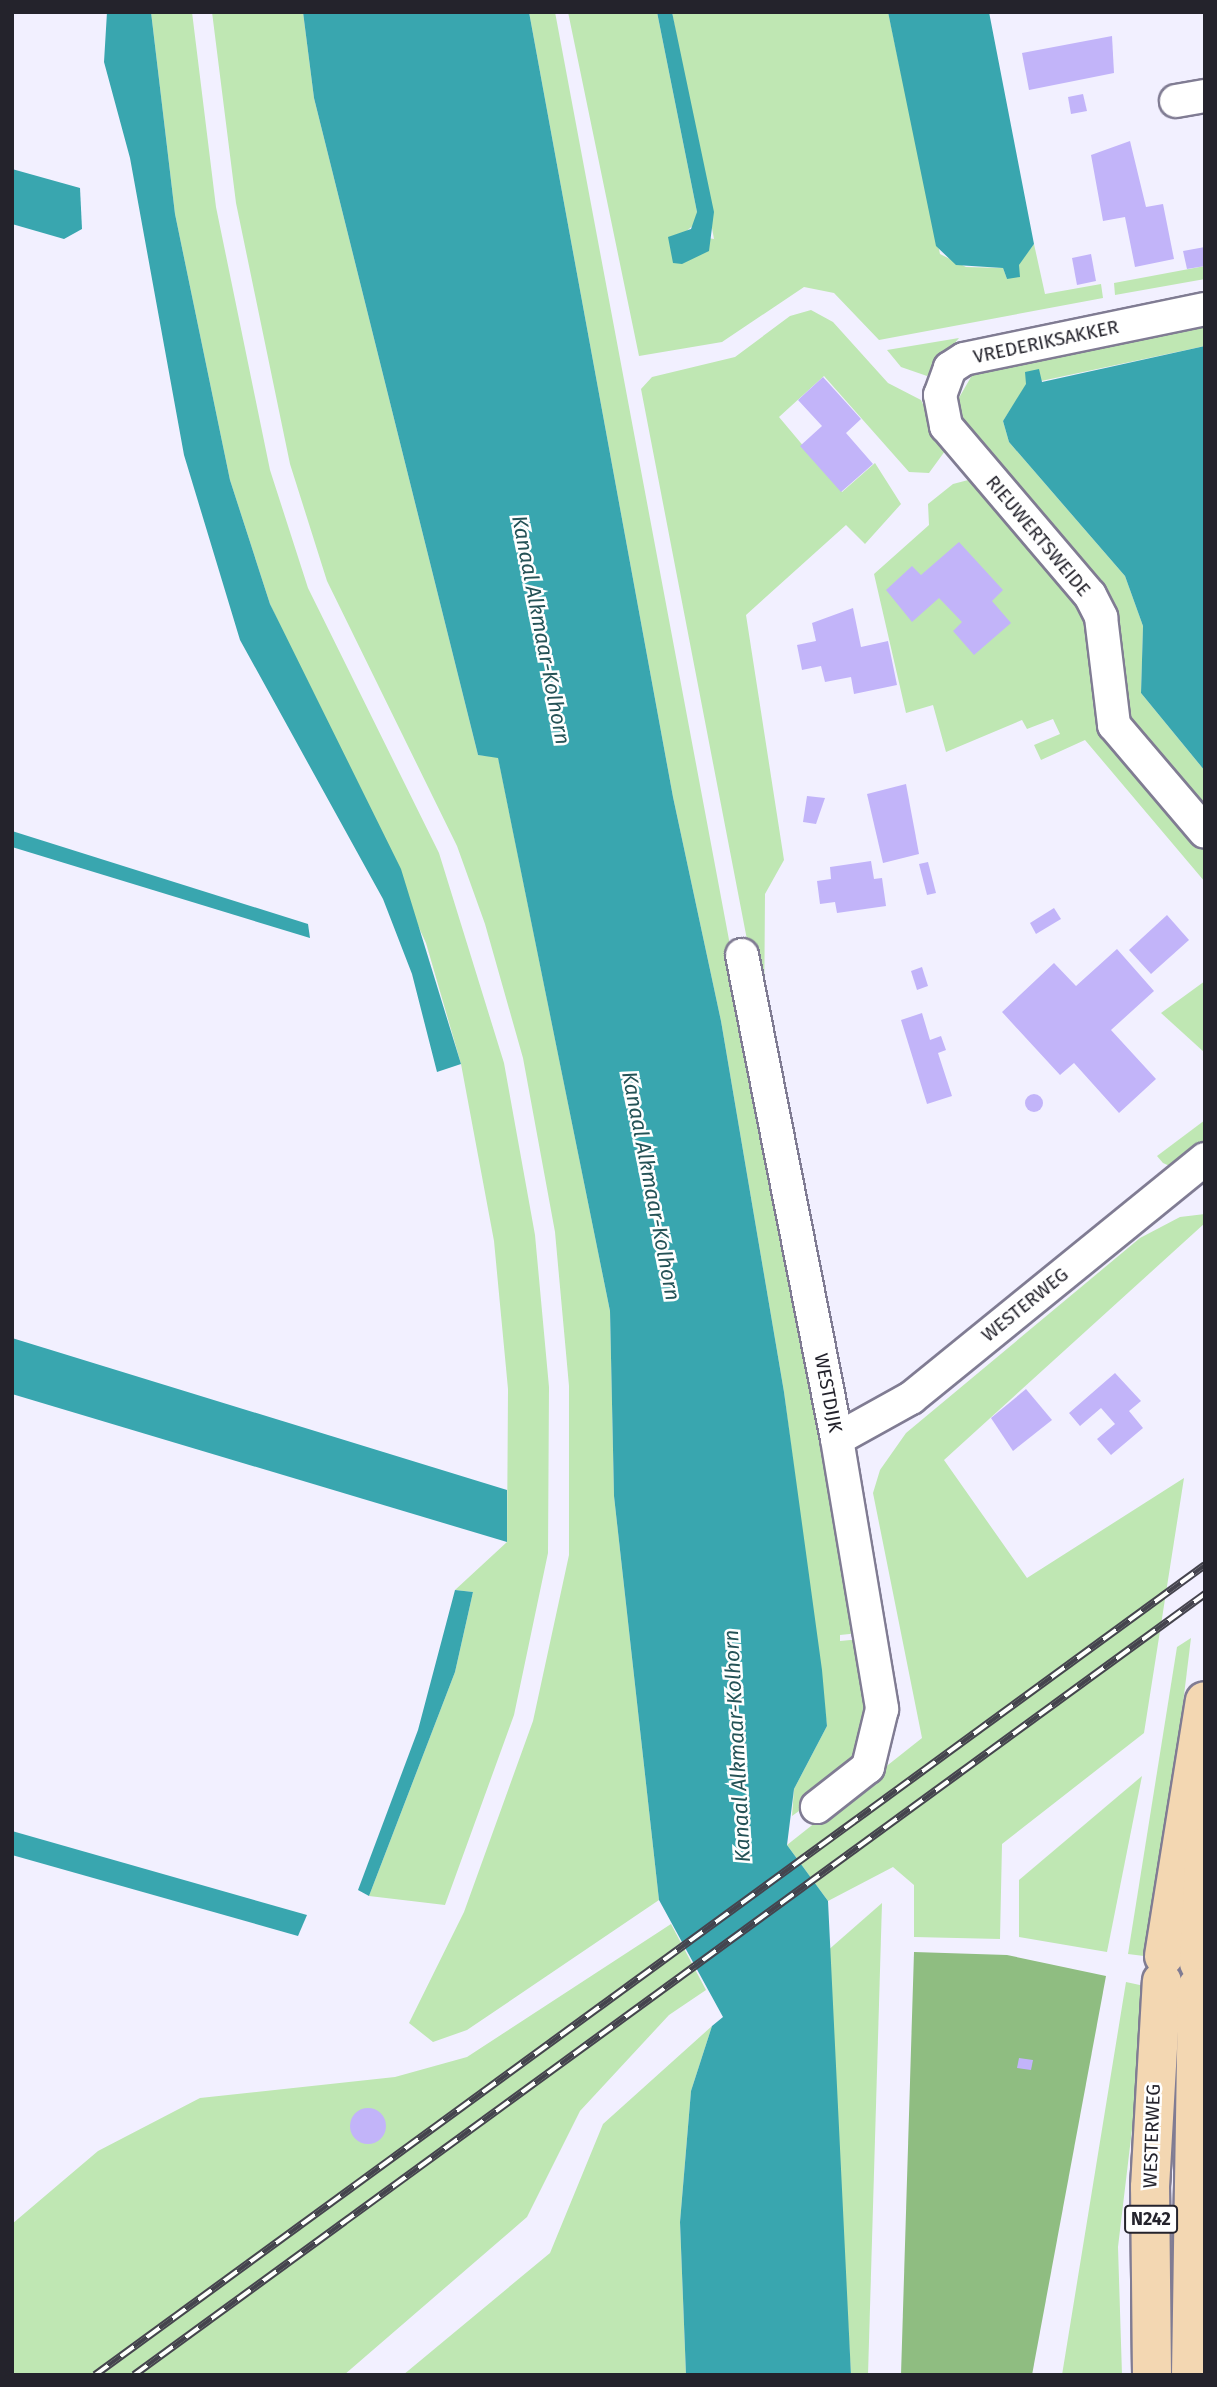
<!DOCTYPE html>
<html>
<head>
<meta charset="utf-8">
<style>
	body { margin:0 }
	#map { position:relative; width:1217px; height:2387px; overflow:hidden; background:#f2f0ff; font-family:"Fira Sans",sans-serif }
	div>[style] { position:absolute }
	.green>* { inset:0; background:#bfe7b3 }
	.forest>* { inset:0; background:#8fbd81 }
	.water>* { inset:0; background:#39a6af }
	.building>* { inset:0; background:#c2b4f9 }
	.round { border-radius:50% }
	.roads { filter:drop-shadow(2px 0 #807c93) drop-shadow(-2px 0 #807c93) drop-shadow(0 2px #807c93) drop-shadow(0 -2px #807c93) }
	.street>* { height:32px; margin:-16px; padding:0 16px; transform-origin:16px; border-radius:16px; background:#fff }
	.primary>* { height:38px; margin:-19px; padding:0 19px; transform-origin:19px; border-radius:19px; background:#f3d7b2 }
	.rail>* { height:8px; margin-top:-4px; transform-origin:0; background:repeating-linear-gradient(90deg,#fff 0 16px,#45444e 0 32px); box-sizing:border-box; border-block:2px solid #45444e }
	span { translate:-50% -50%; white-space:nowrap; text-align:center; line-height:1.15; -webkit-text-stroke:5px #fff; paint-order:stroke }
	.shield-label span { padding:2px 5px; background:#fff; border:2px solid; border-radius:5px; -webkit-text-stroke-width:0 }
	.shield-label { font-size:18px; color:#24232c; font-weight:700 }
	.street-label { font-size:19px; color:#24232c }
	.water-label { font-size:21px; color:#245256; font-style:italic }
	.frame { position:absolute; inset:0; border:14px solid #24232c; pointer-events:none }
</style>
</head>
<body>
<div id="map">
	<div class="green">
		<div style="clip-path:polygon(151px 12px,192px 12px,216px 207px,270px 470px,308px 588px,439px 853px,504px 1063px,535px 1235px,549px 1387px,548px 1553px,514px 1715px,445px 1905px,369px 1896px,455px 1672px,473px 1592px,455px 1590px,507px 1542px,508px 1389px,494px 1241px,461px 1064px,426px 943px,270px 604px,230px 480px,175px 214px)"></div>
		<div style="clip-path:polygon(212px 12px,303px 12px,314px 98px,478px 755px,498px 757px,610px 1311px,614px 1496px,659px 1900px,467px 2030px,433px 2042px,409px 2023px,464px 1912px,533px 1721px,569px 1555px,569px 1386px,555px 1232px,523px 1058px,485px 924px,457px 846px,327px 581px,290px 464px,236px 203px)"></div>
		<div style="clip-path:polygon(529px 12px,555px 12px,859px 1633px,840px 1635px,840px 1641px,861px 1639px,871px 1740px,821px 1796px,815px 1787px,807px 1793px,813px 1801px,792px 1816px,794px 1789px,827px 1726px,784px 1392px,721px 1021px,673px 797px)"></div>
		<div style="clip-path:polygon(568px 12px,657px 12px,697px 212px,696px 223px,683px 234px,714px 239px,672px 12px,888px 12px,940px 254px,966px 267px,1003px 268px,1007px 279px,1034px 244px,1045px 294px,1101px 284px,1103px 298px,879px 340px,834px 293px,804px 287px,722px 342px,639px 356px)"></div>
		<div style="clip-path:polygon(1205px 266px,1205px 279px,1115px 295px,1114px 283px)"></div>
		<div style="clip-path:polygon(811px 310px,833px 322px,888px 383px,921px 400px,945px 451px,929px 473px,909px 472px,824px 376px,779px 417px,842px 492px,875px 463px,901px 504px,865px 544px,846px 525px,746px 615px,784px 860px,765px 894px,764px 1028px,641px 389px,652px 377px,735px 357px,790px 316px)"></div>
		<div style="clip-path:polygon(1205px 323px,1205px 346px,1027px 384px,1003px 421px,1009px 442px,1125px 576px,1143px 626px,1141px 693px,1205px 771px,1205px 815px,1124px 721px,1116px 646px,964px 433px,956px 403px,975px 370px)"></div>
		<div style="clip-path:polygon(959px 338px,927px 376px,901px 367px,887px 350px)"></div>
		<div style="clip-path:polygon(972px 479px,1080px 606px,1092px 637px,1093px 706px,1099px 722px,1205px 850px,1205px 882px,1085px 740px,1041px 760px,1034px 745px,1060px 734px,1053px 719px,1027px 729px,1022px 720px,946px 752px,933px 705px,906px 713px,874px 574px,929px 525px,928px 504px,953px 484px)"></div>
		<div style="clip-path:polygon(1205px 981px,1205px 1053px,1161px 1013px)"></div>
		<div style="clip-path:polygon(1205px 1120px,1205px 1141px,1174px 1168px,1163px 1163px,1157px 1156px)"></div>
		<div style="clip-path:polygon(1205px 1214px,1205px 1223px,944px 1460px,1027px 1578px,1184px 1478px,1144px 1733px,1002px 1844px,1000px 1939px,914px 1937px,914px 1885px,893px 1867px,828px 1901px,787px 1845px,922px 1738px,873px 1493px,880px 1470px,906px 1433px,1140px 1238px,1180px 1217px)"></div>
		<div style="clip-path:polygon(1191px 1638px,1152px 1957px,1128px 1954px,1177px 1647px)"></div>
		<div style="clip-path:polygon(1142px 1776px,1107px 1952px,1019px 1937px,1019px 1880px)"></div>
		<div style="clip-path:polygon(882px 1903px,868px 2375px,851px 2375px,826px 1952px)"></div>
		<div style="clip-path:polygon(671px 1924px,706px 1990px,669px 2015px,580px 2111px,527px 2217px,344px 2375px,12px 2375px,12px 2224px,98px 2151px,200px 2098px,395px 2077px,467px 2057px)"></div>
		<div style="clip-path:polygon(1126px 1982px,1149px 1987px,1118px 2247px,1122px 2375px,1062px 2375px)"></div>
		<div style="clip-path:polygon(712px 2026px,691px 2091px,680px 2222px,686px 2375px,403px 2375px,550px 2253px,603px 2124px)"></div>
	</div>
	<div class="forest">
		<div style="clip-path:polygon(914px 1952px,1007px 1955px,1106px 1976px,1032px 2375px,901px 2375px)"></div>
	</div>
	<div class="water">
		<div style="clip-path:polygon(107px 12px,151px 12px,175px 214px,230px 480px,270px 604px,401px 869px,461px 1064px,437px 1072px,412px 974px,383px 899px,240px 640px,184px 455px,130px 158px,104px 62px)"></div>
		<div style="clip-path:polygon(303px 12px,529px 12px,673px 797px,721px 1021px,784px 1392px,822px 1670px,827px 1726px,794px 1789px,787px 1845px,828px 1901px,851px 2375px,686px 2375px,680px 2222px,691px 2091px,712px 2026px,723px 2017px,659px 1900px,614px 1496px,610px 1311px,498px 758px,478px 755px,314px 98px)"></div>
		<div style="clip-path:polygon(657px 12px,672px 12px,714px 212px,709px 251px,682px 264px,673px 263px,668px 237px,691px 229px,697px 212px)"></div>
		<div style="clip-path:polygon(888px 12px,989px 12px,1034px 244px,1019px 265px,1020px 277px,1007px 279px,1003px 268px,956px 265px,936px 246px)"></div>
		<div style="clip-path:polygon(12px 169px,80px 188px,82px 229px,64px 239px,12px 224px)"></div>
		<div style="clip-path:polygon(1205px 346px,1205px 771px,1141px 693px,1143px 626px,1125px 576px,1009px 442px,1003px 421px,1026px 384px,1025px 372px,1039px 369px,1042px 382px)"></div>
		<div style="clip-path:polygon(12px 831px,308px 924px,310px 938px,12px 847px)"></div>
		<div style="clip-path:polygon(12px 1338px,507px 1490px,507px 1542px,12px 1394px)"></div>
		<div style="clip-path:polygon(455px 1590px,473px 1592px,455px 1672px,369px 1896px,358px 1890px,418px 1730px)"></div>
		<div style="clip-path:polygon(12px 1831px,307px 1915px,298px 1936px,12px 1855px)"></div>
	</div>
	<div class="building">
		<div style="clip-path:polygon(1112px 36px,1114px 73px,1029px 90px,1022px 53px)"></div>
		<div style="clip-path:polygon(1083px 94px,1087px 111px,1071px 114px,1068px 97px)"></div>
		<div style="clip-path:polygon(1130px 141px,1146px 207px,1163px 204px,1174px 259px,1135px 267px,1125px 217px,1103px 221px,1091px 155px)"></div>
		<div style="clip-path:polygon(1205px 247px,1205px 266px,1187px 269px,1183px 251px)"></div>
		<div style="clip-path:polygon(1091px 254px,1096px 281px,1077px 285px,1072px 258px)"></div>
		<div style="clip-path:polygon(823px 377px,861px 419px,846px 433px,873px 464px,841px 492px,800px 446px,822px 426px,798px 400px)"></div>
		<div style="clip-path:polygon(959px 542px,1003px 590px,992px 601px,1011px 623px,974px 655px,953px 631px,962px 622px,939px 598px,912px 622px,886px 590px,912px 566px,921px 575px)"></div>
		<div style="clip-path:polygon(853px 608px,861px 647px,888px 641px,897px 685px,854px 694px,851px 677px,825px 682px,821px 666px,802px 670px,797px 645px,816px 641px,812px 623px)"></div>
		<div style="clip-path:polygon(906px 784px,919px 854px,883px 863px,867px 794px)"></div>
		<div style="clip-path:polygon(807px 796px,825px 798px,816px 824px,803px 822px)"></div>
		<div style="clip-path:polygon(871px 861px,874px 879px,882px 878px,886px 906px,837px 913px,835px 902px,820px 904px,817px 881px,831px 879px,830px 867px)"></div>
		<div style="clip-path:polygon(928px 862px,936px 893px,927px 895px,919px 864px)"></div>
		<div style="clip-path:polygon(1054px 908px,1061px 919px,1036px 934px,1030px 923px)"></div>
		<div style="clip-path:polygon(1167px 915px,1189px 940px,1151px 974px,1129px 950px)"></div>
		<div style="clip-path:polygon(1117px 949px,1154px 991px,1111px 1030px,1156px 1079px,1119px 1113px,1074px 1063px,1060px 1075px,1002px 1012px,1054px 963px,1076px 986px)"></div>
		<div style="clip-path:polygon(922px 967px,928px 986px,917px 990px,911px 971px)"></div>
		<div style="clip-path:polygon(922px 1013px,930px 1040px,941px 1036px,946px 1050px,938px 1053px,952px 1096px,927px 1104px,901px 1020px)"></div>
		<div class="round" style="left:1025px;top:1094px;width:18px;height:18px"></div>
		<div style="clip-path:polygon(1115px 1373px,1141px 1401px,1129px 1411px,1143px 1428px,1111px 1455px,1097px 1439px,1115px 1424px,1101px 1408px,1080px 1426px,1069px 1413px)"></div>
		<div style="clip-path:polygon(1026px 1389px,1052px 1420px,1013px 1451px,991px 1418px)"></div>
		<div style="clip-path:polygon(1019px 2058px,1033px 2060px,1031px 2070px,1017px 2068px)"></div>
		<div class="round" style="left:350px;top:2108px;width:36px;height:36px"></div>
	</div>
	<div class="roads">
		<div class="street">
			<div style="left:1176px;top:101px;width:29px;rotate:-10deg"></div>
			<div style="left:1205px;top:309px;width:246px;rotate:168.3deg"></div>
			<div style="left:964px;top:359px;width:17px;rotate:147deg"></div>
			<div style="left:950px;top:368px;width:29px;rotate:110deg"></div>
			<div style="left:940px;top:395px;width:32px;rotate:79deg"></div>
			<div style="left:946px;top:426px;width:222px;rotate:49.6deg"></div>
			<div style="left:1090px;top:595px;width:25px;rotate:63deg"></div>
			<div style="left:1101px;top:617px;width:109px;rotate:83.1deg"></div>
			<div style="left:1114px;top:725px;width:140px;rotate:49.6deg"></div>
			<div style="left:742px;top:955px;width:493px;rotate:78.9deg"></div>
			<div style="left:837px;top:1439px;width:274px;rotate:80.5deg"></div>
			<div style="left:882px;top:1709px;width:60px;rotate:103.6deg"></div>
			<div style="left:868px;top:1767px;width:65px;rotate:141.9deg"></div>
			<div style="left:837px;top:1439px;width:85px;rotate:-29deg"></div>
			<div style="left:911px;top:1398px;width:379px;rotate:-39.1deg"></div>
		</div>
		<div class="primary">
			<div style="left:1164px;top:1956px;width:258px;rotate:-80.9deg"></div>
			<div style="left:1199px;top:1963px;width:116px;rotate:-87deg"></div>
			<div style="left:1152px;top:2375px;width:188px;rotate:-90.6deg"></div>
			<div style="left:1150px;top:2187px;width:206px;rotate:-86.7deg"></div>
			<div style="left:1191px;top:2375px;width:388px;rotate:-89.1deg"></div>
		</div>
	</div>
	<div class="rail">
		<div style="left:95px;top:2375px;width:1374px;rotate:-36.12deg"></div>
		<div style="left:134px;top:2375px;width:1326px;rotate:-36.1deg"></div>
	</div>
	<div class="shield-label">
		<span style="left:1151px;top:2219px">N242</span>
	</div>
	<div class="street-label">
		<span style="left:1046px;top:342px;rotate:-12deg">VREDERIKSAKKER</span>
		<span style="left:1038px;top:536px;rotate:50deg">RIEUWERTSWEIDE</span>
		<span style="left:1025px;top:1305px;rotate:-39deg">WESTERWEG</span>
		<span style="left:828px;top:1393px;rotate:79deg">WESTDIJK</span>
		<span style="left:1152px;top:2136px;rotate:-88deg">WESTERWEG</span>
	</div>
	<div class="water-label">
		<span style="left:541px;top:630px;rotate:79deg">Kanaal Alkmaar-Kolhorn</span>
		<span style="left:651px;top:1186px;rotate:79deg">Kanaal Alkmaar-Kolhorn</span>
		<span style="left:737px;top:1746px;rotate:-93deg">Kanaal Alkmaar-Kolhorn</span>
	</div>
	<div class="frame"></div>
</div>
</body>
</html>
